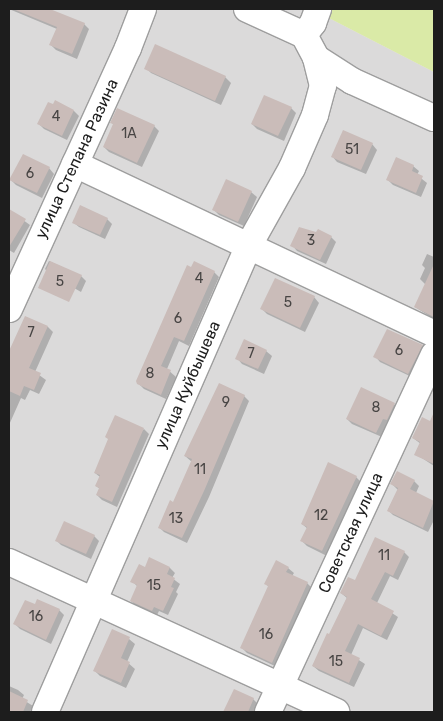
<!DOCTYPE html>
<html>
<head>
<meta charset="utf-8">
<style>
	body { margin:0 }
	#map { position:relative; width:443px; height:721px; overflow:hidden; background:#efe8e3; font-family:Rubik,sans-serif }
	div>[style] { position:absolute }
	.residential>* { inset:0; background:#dbdada }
	.grass>* { inset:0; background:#daeaa7 }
	.shadow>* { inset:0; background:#0003 }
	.building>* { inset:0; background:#cabcb9 }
	.roads { filter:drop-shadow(1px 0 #9e9e9e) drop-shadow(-1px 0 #9e9e9e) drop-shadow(0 1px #9e9e9e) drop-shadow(0 -1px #9e9e9e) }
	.minor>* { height:26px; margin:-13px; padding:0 13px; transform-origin:13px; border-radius:13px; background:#fff }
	span { translate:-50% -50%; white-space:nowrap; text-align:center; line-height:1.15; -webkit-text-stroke:4.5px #fff; paint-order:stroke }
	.number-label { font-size:14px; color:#484544 }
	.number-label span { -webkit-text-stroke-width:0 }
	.street-label { font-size:16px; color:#1d1d1d }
	.frame { position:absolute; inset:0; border:10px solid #1d1d1d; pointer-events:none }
</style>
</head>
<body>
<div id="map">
	<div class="residential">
		<div style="clip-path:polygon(9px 9px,303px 9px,323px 15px,434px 72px,434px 712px,9px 712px)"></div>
	</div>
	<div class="grass">
		<div style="clip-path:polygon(303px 9px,434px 9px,434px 72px,323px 15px)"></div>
	</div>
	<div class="shadow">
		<div style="clip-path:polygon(9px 9px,47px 9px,84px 24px,89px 29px,77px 59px,56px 50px,51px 45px,57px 29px)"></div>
		<div style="clip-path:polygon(156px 46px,225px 77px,231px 83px,221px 105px,151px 73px,146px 68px)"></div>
		<div style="clip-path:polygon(54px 106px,74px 111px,79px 116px,67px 140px,44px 129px,39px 124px)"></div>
		<div style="clip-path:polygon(291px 108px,296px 113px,284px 141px,257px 129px,252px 124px)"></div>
		<div style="clip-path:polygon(112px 123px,154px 126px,159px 131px,142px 167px,109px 152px,104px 147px,114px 125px)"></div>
		<div style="clip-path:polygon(372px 144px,377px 150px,366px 174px,337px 162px,332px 156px)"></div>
		<div style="clip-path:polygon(413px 166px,419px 171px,417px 175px,427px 183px,421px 197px,393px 185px,388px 180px)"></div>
		<div style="clip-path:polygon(49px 168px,54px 174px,42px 198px,16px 185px,11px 180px)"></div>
		<div style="clip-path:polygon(251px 192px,257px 197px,244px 226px,219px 215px,214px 210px)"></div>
		<div style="clip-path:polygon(9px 210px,30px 225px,14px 253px,9px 250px)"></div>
		<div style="clip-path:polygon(107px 219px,112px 224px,105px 239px,79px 227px,73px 222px)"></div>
		<div style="clip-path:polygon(331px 237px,336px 242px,326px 264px,297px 251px,292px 245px)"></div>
		<div style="clip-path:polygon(427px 254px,434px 257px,434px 319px,415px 307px,426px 285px,420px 279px,425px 268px,422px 265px)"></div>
		<div style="clip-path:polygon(49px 261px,81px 276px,86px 281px,81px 292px,50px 274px,45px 269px)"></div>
		<div style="clip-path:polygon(214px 272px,219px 277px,189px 346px,179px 341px,167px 369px,176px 377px,166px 399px,144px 389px,138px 383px)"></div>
		<div style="clip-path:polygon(314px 297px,319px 303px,305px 332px,267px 314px,262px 309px)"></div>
		<div style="clip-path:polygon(26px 317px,48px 327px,53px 332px,35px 372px,46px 380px,39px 394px,30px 390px,25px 400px,21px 398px,9px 425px,9px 353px)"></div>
		<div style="clip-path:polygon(387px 331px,422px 346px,427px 352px,414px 378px,380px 362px,375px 356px)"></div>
		<div style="clip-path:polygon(266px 351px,272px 356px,264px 374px,242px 364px,237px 358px)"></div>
		<div style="clip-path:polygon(244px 396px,249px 401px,209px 497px,187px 543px,164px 532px,159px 527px,174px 503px,192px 462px,185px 456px)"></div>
		<div style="clip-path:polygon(394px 404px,399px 410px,382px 437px,352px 424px,347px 419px)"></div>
		<div style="clip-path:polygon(422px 419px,434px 425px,434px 466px,416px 454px,421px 444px,413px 438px)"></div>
		<div style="clip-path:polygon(144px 429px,149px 434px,117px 507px,102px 500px,97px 495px,100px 489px,96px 486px,100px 477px,95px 473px)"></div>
		<div style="clip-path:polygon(356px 477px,361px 482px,327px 556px,307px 546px,302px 541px,308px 529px,302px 524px)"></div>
		<div style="clip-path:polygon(414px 481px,419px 486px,416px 493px,434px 503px,434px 520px,428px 532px,393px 515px,388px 510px,398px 490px,392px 484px)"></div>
		<div style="clip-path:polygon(94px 536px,99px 541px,91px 559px,61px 545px,56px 540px)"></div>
		<div style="clip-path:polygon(404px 552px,409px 557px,398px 580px,390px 576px,377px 603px,398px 617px,387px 640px,363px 628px,351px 655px,365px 664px,354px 687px,319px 671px,313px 666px,330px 636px,347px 598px,341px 593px,355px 582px)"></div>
		<div style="clip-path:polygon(150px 559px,170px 568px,175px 573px,172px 578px,180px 584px,176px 592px,178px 594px,168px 615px,159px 611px,157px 615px,136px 606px,131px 601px,138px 587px,132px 581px,145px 569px)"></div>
		<div style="clip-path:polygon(288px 568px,294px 573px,292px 576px,307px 583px,312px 588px,277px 667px,247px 653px,242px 648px,269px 587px,266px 584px)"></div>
		<div style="clip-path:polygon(35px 606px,59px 610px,64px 615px,51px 644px,20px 629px,15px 624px)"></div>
		<div style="clip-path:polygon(112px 631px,129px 639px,135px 644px,127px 662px,135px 669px,126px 688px,100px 676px,95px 671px)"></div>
		<div style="clip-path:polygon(9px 686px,18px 690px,24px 695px,22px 699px,33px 706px,30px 712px,9px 712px)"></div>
		<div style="clip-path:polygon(234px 691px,253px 699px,259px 705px,255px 712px,224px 712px)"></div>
	</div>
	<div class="building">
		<div style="clip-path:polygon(13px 9px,50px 9px,85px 23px,72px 54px,49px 45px,57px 27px)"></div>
		<div style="clip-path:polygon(155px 44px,226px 76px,215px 101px,144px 69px)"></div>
		<div style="clip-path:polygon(264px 95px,292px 107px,278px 136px,251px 124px)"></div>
		<div style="clip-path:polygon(55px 100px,74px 110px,62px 136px,37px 124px,48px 102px,53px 104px)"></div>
		<div style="clip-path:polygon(117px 108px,155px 125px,137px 163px,103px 147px,113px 124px,110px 123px)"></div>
		<div style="clip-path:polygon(343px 130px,373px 143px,361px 170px,331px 157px)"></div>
		<div style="clip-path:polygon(23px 154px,50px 167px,37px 193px,9px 180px)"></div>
		<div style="clip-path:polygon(396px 157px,414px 165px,412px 171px,423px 176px,416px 193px,386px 180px)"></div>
		<div style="clip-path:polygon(226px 179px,252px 191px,238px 222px,212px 210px)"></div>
		<div style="clip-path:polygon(80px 205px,108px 218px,100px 235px,72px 223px)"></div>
		<div style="clip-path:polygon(9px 209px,26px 219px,9px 247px)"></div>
		<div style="clip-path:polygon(299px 227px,316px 232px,318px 229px,332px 236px,320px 260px,290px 246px)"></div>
		<div style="clip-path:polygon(50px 261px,82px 275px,69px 302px,38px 288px)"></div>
		<div style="clip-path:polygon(194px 261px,215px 271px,184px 341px,174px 337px,161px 366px,171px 370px,161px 395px,137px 384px,136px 381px,187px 265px,191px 267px)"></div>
		<div style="clip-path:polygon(434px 264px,434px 317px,414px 307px)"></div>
		<div style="clip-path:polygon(275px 278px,315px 296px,300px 328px,260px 309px)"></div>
		<div style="clip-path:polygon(25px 316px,48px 326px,29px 368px,41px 373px,34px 390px,24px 386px,20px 396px,9px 391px,9px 351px)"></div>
		<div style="clip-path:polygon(387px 329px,423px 345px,408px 374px,373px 357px)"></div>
		<div style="clip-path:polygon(244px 339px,267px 350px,258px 369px,235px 359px)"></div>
		<div style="clip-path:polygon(219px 383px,245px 395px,204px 491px,182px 538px,158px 528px,170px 500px,173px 502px,192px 459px,184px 456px)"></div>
		<div style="clip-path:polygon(361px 387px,395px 403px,387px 420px,383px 419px,376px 433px,346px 419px)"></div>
		<div style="clip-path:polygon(434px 412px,434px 464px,414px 455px,420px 442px,412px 438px,422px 417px,430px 421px)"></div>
		<div style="clip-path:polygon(115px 415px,144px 428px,112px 502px,96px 495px,99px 488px,95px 486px,100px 475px,94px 473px,108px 439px,105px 437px)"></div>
		<div style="clip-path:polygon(328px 462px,357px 476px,322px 551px,300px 541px,307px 527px,301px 524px)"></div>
		<div style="clip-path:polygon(397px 471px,415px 480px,410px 489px,434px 501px,423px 528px,387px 511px,398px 488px,390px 484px)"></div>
		<div style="clip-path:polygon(64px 521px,95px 535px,86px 554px,55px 541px)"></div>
		<div style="clip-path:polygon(375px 537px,405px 551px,393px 576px,385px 572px,371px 599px,394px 611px,381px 636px,358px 624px,345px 651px,360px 658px,349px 683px,312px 666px,327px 633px,329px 634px,347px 597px,340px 593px,348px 577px,355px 580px)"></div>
		<div style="clip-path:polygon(149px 557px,170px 567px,167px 574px,175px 578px,171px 587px,174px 588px,163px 611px,154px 607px,152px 611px,130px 601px,137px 585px,130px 582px,139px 564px,145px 567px)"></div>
		<div style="clip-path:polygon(276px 560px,289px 567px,286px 572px,308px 582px,272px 663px,240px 648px,268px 586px,264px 584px)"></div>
		<div style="clip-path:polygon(37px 599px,60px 609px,46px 640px,13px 624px,25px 600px,35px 604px)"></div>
		<div style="clip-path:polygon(112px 629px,130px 637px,121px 658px,130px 662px,121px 683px,93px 671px)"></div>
		<div style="clip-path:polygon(234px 689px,254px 698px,248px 712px,223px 712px)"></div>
		<div style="clip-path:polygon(9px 691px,28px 700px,23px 712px,9px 712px)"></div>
	</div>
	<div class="roads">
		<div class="minor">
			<div style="left:247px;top:9px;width:63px;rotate:24.5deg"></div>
			<div style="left:304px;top:35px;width:26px;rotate:62deg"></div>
			<div style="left:316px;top:58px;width:43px;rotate:32.6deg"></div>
			<div style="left:352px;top:81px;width:90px;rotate:24.3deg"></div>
			<div style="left:304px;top:35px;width:15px;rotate:-53deg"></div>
			<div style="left:313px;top:23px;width:15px;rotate:-70deg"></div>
			<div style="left:75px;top:164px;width:397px;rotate:25.3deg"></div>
			<div style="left:9px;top:309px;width:287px;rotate:-65.5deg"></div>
			<div style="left:128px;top:48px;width:42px;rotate:-69deg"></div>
			<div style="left:9px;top:562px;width:360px;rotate:24.6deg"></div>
			<div style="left:45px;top:712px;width:510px;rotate:-66.4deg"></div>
			<div style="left:249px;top:245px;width:88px;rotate:-60.8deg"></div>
			<div style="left:292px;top:168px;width:58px;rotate:-66.5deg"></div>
			<div style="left:315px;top:115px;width:30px;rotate:-75deg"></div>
			<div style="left:323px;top:86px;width:29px;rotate:-104deg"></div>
			<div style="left:268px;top:712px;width:394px;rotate:-65.1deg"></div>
		</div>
	</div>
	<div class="number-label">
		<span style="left:56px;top:117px">4</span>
		<span style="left:129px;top:134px">1А</span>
		<span style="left:352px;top:150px">51</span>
		<span style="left:30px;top:174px">6</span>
		<span style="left:311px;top:241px">3</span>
		<span style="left:199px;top:279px">4</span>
		<span style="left:60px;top:282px">5</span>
		<span style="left:288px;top:303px">5</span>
		<span style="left:178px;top:319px">6</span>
		<span style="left:31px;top:333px">7</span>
		<span style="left:399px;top:351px">6</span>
		<span style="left:251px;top:354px">7</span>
		<span style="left:150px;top:374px">8</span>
		<span style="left:226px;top:403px">9</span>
		<span style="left:376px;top:408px">8</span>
		<span style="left:200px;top:470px">11</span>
		<span style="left:321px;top:516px">12</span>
		<span style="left:176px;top:519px">13</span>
		<span style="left:384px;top:556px">11</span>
		<span style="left:154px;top:586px">15</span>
		<span style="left:36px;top:617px">16</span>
		<span style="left:266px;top:635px">16</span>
		<span style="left:336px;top:662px">15</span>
	</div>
	<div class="street-label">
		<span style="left:77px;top:159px;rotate:-65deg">улица Степана Разина</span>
		<span style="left:188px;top:385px;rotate:-66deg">улица Куйбышева</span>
		<span style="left:351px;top:533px;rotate:-65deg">Советская улица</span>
	</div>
	<div class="frame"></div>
</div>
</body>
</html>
